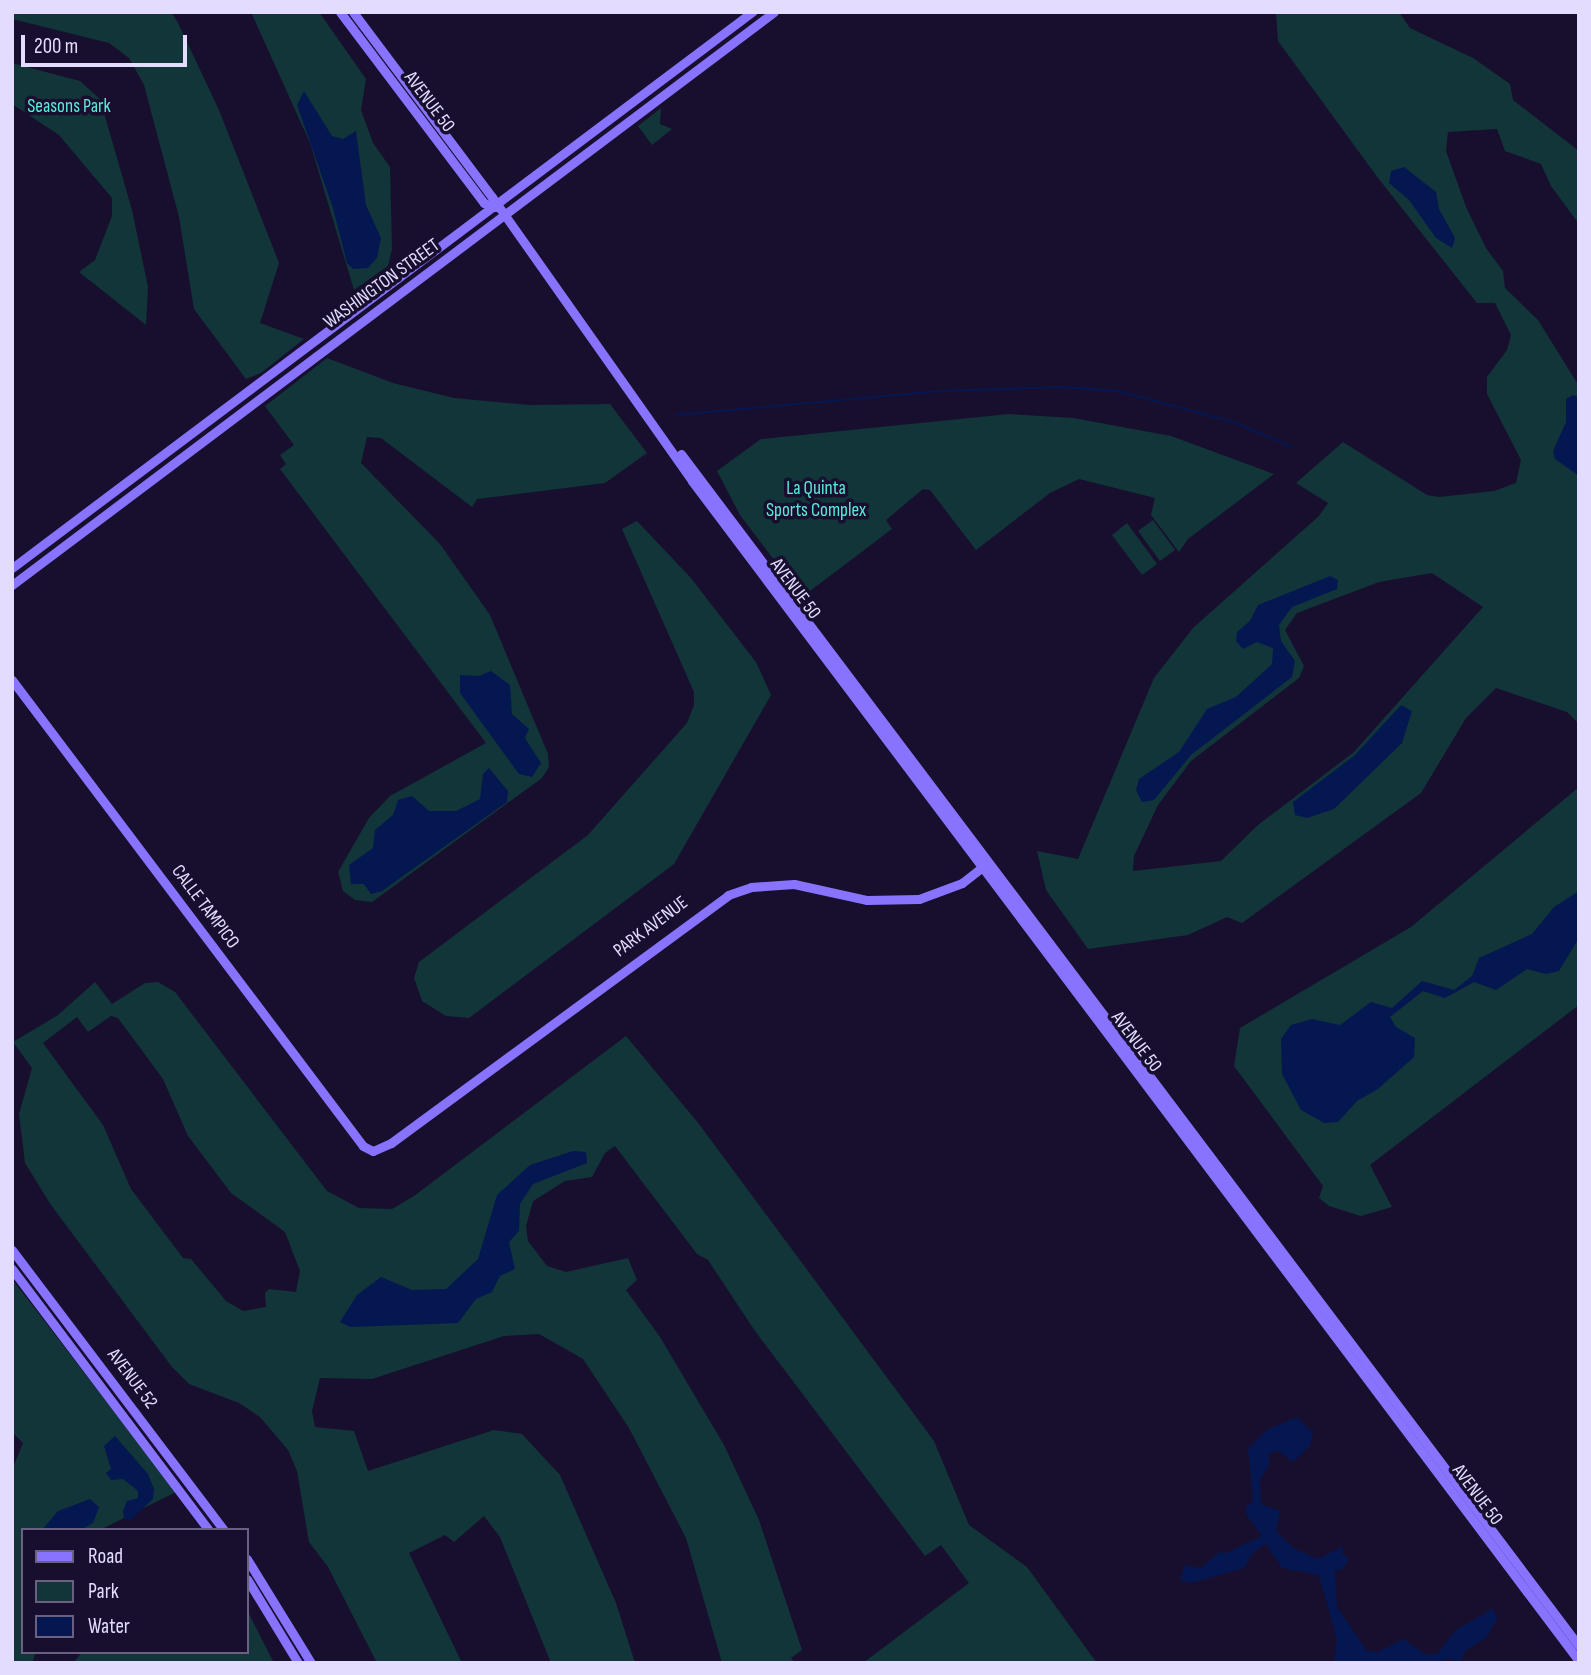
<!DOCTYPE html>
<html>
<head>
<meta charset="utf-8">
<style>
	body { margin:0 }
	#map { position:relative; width:1591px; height:1675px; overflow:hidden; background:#180f2e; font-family:"Sofia Sans Condensed",sans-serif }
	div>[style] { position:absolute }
	.green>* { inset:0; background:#113539 }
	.water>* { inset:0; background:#051751 }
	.stream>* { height:2px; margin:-1px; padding:0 1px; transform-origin:1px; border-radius:1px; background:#051751 }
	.secondary>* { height:9px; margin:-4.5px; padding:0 4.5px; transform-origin:4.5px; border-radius:4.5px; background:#8873ff }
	span { translate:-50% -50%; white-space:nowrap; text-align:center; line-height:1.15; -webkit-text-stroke:7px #180f2e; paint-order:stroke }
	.street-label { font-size:19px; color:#e4dcff }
	.park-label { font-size:19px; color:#5aeddb }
	.frame { position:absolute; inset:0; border:14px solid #e4dcff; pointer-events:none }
	.legend { position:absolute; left:21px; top:1528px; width:228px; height:126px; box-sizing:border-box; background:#180f2e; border:2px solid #6a6182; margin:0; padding:9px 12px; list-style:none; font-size:21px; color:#e4dcff }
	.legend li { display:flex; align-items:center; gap:14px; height:35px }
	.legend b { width:35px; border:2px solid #6a6182 }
	.scale { position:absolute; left:21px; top:35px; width:166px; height:32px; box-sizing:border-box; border:4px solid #e4dcff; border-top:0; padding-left:9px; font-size:21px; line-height:24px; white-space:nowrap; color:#e4dcff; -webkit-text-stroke:5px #180f2e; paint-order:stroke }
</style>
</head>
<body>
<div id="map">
	<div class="green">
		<div style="clip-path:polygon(12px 12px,171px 12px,177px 21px,219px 110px,279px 263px,260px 323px,304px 339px,261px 373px,246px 379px,194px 309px,179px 217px,144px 85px,129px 58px,109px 43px,12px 19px)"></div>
		<div style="clip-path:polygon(251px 12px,319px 12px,366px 79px,361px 110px,373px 143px,390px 167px,392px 249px,388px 266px,354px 290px,310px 143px)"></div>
		<div style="clip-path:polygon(evenodd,1276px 12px,1399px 12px,1410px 28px,1473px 58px,1510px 84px,1513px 100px,1579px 151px,1579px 224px,1551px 186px,1541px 164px,1505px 151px,1497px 129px,1448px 132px,1446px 151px,1466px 207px,1486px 248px,1503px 271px,1505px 288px,1538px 320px,1579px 386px,1579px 724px,1567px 712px,1496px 688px,1466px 718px,1421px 793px,1242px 923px,1227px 917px,1188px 935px,1088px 949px,1046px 890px,1037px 851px,1078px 859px,1154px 678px,1193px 628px,1319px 516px,1328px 503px,1296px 483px,1343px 442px,1427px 495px,1439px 497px,1494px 491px,1516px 483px,1521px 460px,1487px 394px,1487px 377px,1507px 350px,1511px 335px,1495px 303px,1477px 303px,1378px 178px,1278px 41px,1276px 12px,1432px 573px,1483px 607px,1354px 752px,1258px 825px,1221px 861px,1133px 871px,1134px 856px,1158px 805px,1191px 761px,1299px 678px,1304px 666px,1285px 630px,1297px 613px,1379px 582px,1432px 573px)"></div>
		<div style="clip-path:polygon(12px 63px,80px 81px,100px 99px,132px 210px,148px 287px,146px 325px,79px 272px,95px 260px,112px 216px,112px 198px,59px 135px,12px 104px)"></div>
		<div style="clip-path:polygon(661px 108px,660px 124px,672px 129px,652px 145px,638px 126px)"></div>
		<div style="clip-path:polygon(327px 358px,393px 383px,454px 398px,529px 405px,610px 404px,647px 453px,605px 483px,477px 499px,472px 507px,381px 438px,367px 437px,361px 463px,440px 544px,490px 615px,548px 754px,549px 767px,542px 778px,372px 902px,355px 900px,343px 891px,338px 872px,369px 818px,390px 796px,486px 743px,280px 469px,286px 464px,280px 455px,294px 445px,265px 406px)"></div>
		<div style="clip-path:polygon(1009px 414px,1073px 418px,1171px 436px,1274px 474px,1188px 539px,1179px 552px,1151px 515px,1155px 498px,1079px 479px,1050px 493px,976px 550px,930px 490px,923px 489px,886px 520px,892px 529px,802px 597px,740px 515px,717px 471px,761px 439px)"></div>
		<div style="clip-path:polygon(1153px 520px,1175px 550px,1160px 561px,1138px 531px)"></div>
		<div style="clip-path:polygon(637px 521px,690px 577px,756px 662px,771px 695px,674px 864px,469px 1018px,446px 1016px,422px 1001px,414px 978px,419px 962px,588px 835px,687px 723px,694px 705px,694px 692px,622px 529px)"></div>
		<div style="clip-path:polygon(1127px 523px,1157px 564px,1142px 575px,1112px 535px)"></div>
		<div style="clip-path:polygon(1579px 787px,1579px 1005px,1370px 1165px,1392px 1207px,1361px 1216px,1329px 1206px,1319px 1198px,1323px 1186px,1234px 1066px,1240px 1028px,1411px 927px)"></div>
		<div style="clip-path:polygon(evenodd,95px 982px,112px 1004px,145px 983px,158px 982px,175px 992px,327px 1191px,359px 1208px,392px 1209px,414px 1196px,626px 1036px,699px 1124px,934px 1441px,969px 1525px,1027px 1567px,1097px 1663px,863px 1663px,969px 1583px,941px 1545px,925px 1556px,755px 1331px,708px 1260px,697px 1254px,615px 1146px,605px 1153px,592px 1177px,565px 1181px,533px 1201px,526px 1226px,528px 1241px,547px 1266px,566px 1272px,628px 1258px,637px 1280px,626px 1290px,660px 1337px,724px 1445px,759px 1520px,802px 1650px,791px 1658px,795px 1663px,722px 1663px,686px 1538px,629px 1428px,583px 1359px,539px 1334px,504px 1336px,372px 1379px,320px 1378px,312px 1411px,315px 1427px,354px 1431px,368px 1471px,494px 1430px,522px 1434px,560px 1475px,616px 1603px,635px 1663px,551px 1663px,500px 1537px,484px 1516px,454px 1542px,445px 1535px,409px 1553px,462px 1663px,377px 1663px,328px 1567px,309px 1542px,297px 1471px,288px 1450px,260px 1417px,239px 1403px,189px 1384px,172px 1367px,51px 1205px,25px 1163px,19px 1114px,32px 1068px,13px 1042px,58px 1015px,95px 982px,111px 1016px,118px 1018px,163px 1079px,188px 1136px,231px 1193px,285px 1232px,300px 1271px,296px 1292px,269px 1289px,265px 1293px,266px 1307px,243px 1311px,226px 1301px,191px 1259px,183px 1258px,131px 1189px,103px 1125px,43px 1043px,77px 1017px,88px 1032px,111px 1016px)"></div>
		<div style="clip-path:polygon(12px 1279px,176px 1492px,100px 1530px,23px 1530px,23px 1652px,36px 1652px,32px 1663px,12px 1663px,12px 1470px,23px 1443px,12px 1432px)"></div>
		<div style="clip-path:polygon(247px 1610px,274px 1663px,73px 1663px,82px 1652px,247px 1652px)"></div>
	</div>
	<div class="water">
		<div style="clip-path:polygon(304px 91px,332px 136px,343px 139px,356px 131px,366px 205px,381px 238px,377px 258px,368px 268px,353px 269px,347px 263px,333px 208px,297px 105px)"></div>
		<div style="clip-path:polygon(1404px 167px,1436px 192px,1439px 209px,1455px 238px,1452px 248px,1436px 238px,1409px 200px,1389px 183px,1391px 171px)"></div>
		<div style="clip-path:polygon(1573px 395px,1579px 398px,1579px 476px,1555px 459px,1553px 451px,1566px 422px,1566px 399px)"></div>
		<div style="clip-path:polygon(1330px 576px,1338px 580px,1337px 589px,1292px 607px,1279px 625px,1281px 641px,1295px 661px,1292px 677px,1191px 755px,1154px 800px,1142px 802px,1136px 790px,1139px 779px,1179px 752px,1207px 709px,1236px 697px,1272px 664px,1273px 648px,1257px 642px,1243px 649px,1236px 641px,1237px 632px,1250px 621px,1258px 605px)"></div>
		<div style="clip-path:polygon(491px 671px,510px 685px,512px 714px,529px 729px,525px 738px,541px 763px,532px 777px,519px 774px,460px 693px,460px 675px,479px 676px)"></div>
		<div style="clip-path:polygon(1401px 705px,1412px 711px,1402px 743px,1334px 809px,1307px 818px,1295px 815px,1293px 802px,1355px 755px)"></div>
		<div style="clip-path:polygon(489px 768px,508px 791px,507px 802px,382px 891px,371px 894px,364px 884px,351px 884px,349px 865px,373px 848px,375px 830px,393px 815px,398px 800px,412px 796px,429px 811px,456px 811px,480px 799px,483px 774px)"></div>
		<div style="clip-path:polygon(1579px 891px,1579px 938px,1559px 971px,1546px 974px,1527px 969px,1496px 990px,1474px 982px,1445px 998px,1423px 991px,1390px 1017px,1396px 1027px,1415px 1038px,1414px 1057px,1378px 1089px,1357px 1101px,1338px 1122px,1324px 1123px,1301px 1110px,1282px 1074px,1281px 1039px,1291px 1025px,1312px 1019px,1340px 1025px,1371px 1002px,1392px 1008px,1422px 981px,1454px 990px,1472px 976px,1479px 958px,1532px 934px,1554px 907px)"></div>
		<div style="clip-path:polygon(573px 1151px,586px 1152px,587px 1163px,533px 1184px,520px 1204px,519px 1231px,509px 1242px,515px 1269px,500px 1276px,492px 1292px,476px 1299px,458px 1323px,350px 1327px,340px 1322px,357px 1295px,381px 1277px,412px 1290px,446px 1289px,478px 1259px,497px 1195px,530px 1165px)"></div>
		<div style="clip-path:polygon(1297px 1417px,1313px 1433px,1310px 1446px,1293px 1462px,1279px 1451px,1269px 1453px,1269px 1465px,1260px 1480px,1261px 1504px,1280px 1511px,1276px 1531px,1293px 1548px,1318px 1559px,1343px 1546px,1342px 1554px,1349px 1559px,1343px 1569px,1335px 1570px,1337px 1607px,1367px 1651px,1378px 1652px,1403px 1639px,1425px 1654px,1437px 1654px,1456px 1630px,1492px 1609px,1498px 1617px,1486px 1638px,1465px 1651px,1460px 1663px,1450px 1658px,1438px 1663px,1334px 1663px,1337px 1639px,1319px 1575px,1282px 1568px,1266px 1544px,1254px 1552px,1244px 1568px,1191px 1583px,1180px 1580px,1185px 1565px,1201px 1568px,1221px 1551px,1224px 1554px,1262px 1536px,1246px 1514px,1246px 1506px,1253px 1501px,1248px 1449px,1268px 1429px)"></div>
		<div style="clip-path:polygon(115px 1436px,148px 1474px,154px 1489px,153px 1499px,131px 1520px,124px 1519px,123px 1511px,127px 1501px,138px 1498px,138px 1491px,123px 1479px,111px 1480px,106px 1473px,111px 1469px,104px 1446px)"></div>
		<div style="clip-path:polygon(90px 1499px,99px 1507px,93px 1523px,81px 1530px,42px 1530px,58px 1511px)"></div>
	</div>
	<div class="stream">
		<div style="left:676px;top:415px;width:265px;rotate:-5.2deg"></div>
		<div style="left:940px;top:391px;width:122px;rotate:-1.9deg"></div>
		<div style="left:1062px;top:387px;width:56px;rotate:4.1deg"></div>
		<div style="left:1118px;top:391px;width:119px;rotate:15.1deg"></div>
		<div style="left:1233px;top:422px;width:64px;rotate:23deg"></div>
	</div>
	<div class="secondary">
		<div style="left:340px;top:12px;width:239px;rotate:53deg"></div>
		<div style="left:484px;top:203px;width:12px;rotate:20deg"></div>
		<div style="left:353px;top:12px;width:231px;rotate:53.1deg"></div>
		<div style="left:492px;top:197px;width:347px;rotate:54.8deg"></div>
		<div style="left:692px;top:481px;width:1476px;rotate:53.07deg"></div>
		<div style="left:681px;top:454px;width:1492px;rotate:53.01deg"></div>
		<div style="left:12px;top:568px;width:926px;rotate:-36.92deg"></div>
		<div style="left:12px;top:585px;width:953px;rotate:-36.94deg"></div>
		<div style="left:12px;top:680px;width:583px;rotate:53.01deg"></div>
		<div style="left:363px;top:1146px;width:11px;rotate:27deg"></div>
		<div style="left:373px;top:1151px;width:20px;rotate:-24deg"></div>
		<div style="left:391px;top:1143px;width:418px;rotate:-36.3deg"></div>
		<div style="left:728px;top:895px;width:24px;rotate:-19deg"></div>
		<div style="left:751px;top:887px;width:43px;rotate:-4deg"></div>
		<div style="left:794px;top:884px;width:75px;rotate:12.4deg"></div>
		<div style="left:867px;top:900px;width:52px;rotate:-1.1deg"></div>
		<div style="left:919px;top:899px;width:46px;rotate:-20.4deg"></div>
		<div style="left:962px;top:883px;width:31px;rotate:-38deg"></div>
		<div style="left:12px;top:1250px;width:351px;rotate:52.9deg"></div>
		<div style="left:12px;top:1269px;width:327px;rotate:53deg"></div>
		<div style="left:247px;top:1559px;width:122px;rotate:58.4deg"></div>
		<div style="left:247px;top:1579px;width:98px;rotate:58.7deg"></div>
	</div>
	<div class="street-label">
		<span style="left:429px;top:102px;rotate:53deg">AVENUE 50</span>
		<span style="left:382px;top:284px;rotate:-36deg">WASHINGTON STREET</span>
		<span style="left:795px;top:589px;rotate:53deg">AVENUE 50</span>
		<span style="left:205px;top:907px;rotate:53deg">CALLE TAMPICO</span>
		<span style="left:651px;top:927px;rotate:-37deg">PARK AVENUE</span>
		<span style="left:1136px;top:1042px;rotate:53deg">AVENUE 50</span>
		<span style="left:132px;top:1379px;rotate:53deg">AVENUE 52</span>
		<span style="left:1477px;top:1495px;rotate:53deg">AVENUE 50</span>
	</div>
	<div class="park-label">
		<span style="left:69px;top:107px">Seasons Park</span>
		<span style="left:816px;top:500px">La Quinta<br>Sports Complex</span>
	</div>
	<div class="frame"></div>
	<ul class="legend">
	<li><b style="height:9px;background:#8873ff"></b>Road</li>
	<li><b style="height:19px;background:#113539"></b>Park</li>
	<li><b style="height:19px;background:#051751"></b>Water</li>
	</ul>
	<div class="scale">200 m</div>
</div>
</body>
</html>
